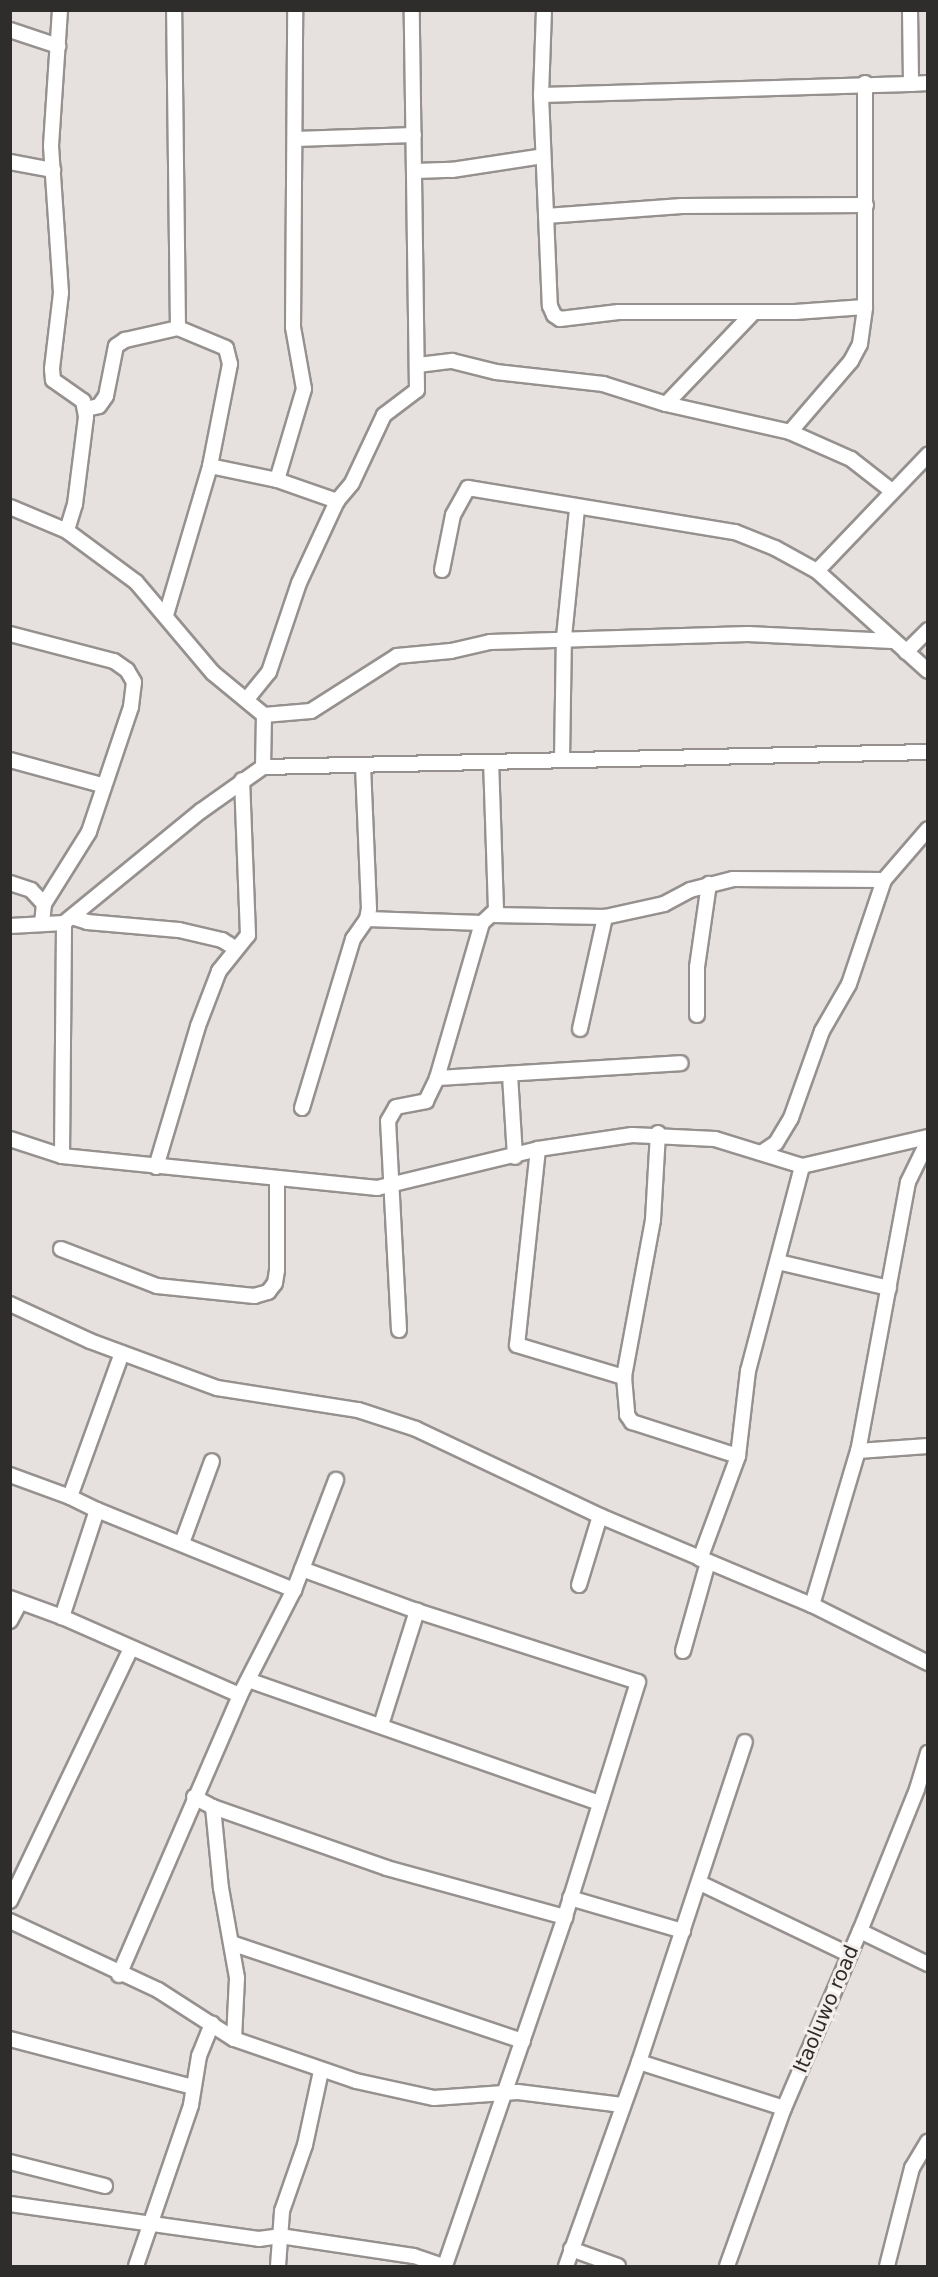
<!DOCTYPE html>
<html>
<head>
<meta charset="utf-8">
<style>
	body { margin:0 }
	#map { position:relative; width:938px; height:2277px; overflow:hidden; background:#e6e0df; font-family:"DejaVu Sans",sans-serif }
	div>[style] { position:absolute }
	.roads { filter:drop-shadow(2px 0 #96918f) drop-shadow(-2px 0 #96918f) drop-shadow(0 2px #96918f) drop-shadow(0 -2px #96918f) }
	.minor>* { height:14px; margin:-7px; padding:0 7px; transform-origin:7px; border-radius:7px; background:#fff }
	span { translate:-50% -50%; white-space:nowrap; text-align:center; line-height:1.15; -webkit-text-stroke:6px #f4eeec; paint-order:stroke }
	.street-label { font-size:20px; color:#2f2d2c }
	.frame { position:absolute; inset:0; border:12px solid #2f2d2c; pointer-events:none }
</style>
</head>
<body>
<div id="map">
	<div class="roads">
		<div class="minor">
			<div style="left:60px;top:10px;width:136px;rotate:93.8deg"></div>
			<div style="left:51px;top:146px;width:147px;rotate:86.1deg"></div>
			<div style="left:61px;top:293px;width:77px;rotate:96.8deg"></div>
			<div style="left:52px;top:369px;width:11px;rotate:85deg"></div>
			<div style="left:53px;top:380px;width:37px;rotate:35deg"></div>
			<div style="left:83px;top:401px;width:16px;rotate:79deg"></div>
			<div style="left:86px;top:417px;width:88px;rotate:97.2deg"></div>
			<div style="left:75px;top:504px;width:28px;rotate:107deg"></div>
			<div style="left:544px;top:10px;width:85px;rotate:92deg"></div>
			<div style="left:541px;top:95px;width:211px;rotate:87.6deg"></div>
			<div style="left:550px;top:306px;width:10px;rotate:66deg"></div>
			<div style="left:554px;top:315px;width:7px;rotate:34deg"></div>
			<div style="left:560px;top:319px;width:59px;rotate:-6.8deg"></div>
			<div style="left:619px;top:312px;width:176px"></div>
			<div style="left:795px;top:312px;width:70px;rotate:-4.1deg"></div>
			<div style="left:910px;top:10px;width:74px;rotate:89.2deg"></div>
			<div style="left:911px;top:84px;width:17px;rotate:-3deg"></div>
			<div style="left:10px;top:30px;width:51px;rotate:18.4deg"></div>
			<div style="left:541px;top:95px;width:370px;rotate:-1.7deg"></div>
			<div style="left:295px;top:139px;width:119px;rotate:-1.9deg"></div>
			<div style="left:10px;top:162px;width:44px;rotate:10.5deg"></div>
			<div style="left:415px;top:171px;width:37px;rotate:-2deg"></div>
			<div style="left:452px;top:170px;width:92px;rotate:-8.7deg"></div>
			<div style="left:546px;top:216px;width:136px;rotate:-4.2deg"></div>
			<div style="left:682px;top:206px;width:184px;rotate:-0.3deg"></div>
			<div style="left:418px;top:365px;width:34px;rotate:-7deg"></div>
			<div style="left:452px;top:361px;width:45px;rotate:14deg"></div>
			<div style="left:496px;top:372px;width:108px;rotate:6.4deg"></div>
			<div style="left:603px;top:384px;width:66px;rotate:17.6deg"></div>
			<div style="left:666px;top:404px;width:127px;rotate:12.7deg"></div>
			<div style="left:790px;top:432px;width:67px;rotate:23.9deg"></div>
			<div style="left:851px;top:459px;width:52px;rotate:38deg"></div>
			<div style="left:666px;top:404px;width:127px;rotate:-46.3deg"></div>
			<div style="left:86px;top:409px;width:13px;rotate:-13deg"></div>
			<div style="left:99px;top:406px;width:12px;rotate:-55deg"></div>
			<div style="left:106px;top:396px;width:51px;rotate:-78.7deg"></div>
			<div style="left:116px;top:346px;width:11px;rotate:-34deg"></div>
			<div style="left:125px;top:340px;width:54px;rotate:-12.8deg"></div>
			<div style="left:178px;top:328px;width:318px;rotate:-90.7deg"></div>
			<div style="left:790px;top:432px;width:94px;rotate:-49.3deg"></div>
			<div style="left:851px;top:361px;width:19px;rotate:-62deg"></div>
			<div style="left:860px;top:344px;width:37px;rotate:-82deg"></div>
			<div style="left:865px;top:307px;width:224px;rotate:-90deg"></div>
			<div style="left:210px;top:466px;width:68px;rotate:11.8deg"></div>
			<div style="left:277px;top:480px;width:64px;rotate:19.3deg"></div>
			<div style="left:277px;top:480px;width:95px;rotate:-73.5deg"></div>
			<div style="left:304px;top:389px;width:63px;rotate:-100.1deg"></div>
			<div style="left:293px;top:327px;width:317px;rotate:-89.6deg"></div>
			<div style="left:10px;top:507px;width:62px;rotate:22.8deg"></div>
			<div style="left:67px;top:531px;width:86px;rotate:36.5deg"></div>
			<div style="left:136px;top:582px;width:119px;rotate:49.8deg"></div>
			<div style="left:213px;top:673px;width:66px;rotate:39.5deg"></div>
			<div style="left:264px;top:715px;width:52px;rotate:91.1deg"></div>
			<div style="left:263px;top:767px;width:665px;rotate:-1.29deg"></div>
			<div style="left:442px;top:570px;width:56px;rotate:-78.7deg"></div>
			<div style="left:453px;top:515px;width:31px;rotate:-61deg"></div>
			<div style="left:468px;top:488px;width:271px;rotate:9.4deg"></div>
			<div style="left:735px;top:532px;width:43px;rotate:21.8deg"></div>
			<div style="left:775px;top:548px;width:48px;rotate:28.7deg"></div>
			<div style="left:817px;top:571px;width:149px;rotate:42deg"></div>
			<div style="left:817px;top:571px;width:161px;rotate:-46.3deg"></div>
			<div style="left:166px;top:615px;width:155px;rotate:-73.5deg"></div>
			<div style="left:210px;top:466px;width:104px;rotate:-78.9deg"></div>
			<div style="left:230px;top:364px;width:16px;rotate:-104deg"></div>
			<div style="left:226px;top:348px;width:52px;rotate:-157.4deg"></div>
			<div style="left:10px;top:634px;width:107px;rotate:14.6deg"></div>
			<div style="left:114px;top:661px;width:16px;rotate:35deg"></div>
			<div style="left:127px;top:670px;width:14px;rotate:60deg"></div>
			<div style="left:134px;top:682px;width:25px;rotate:97deg"></div>
			<div style="left:131px;top:707px;width:132px;rotate:108.6deg"></div>
			<div style="left:89px;top:832px;width:85px;rotate:122deg"></div>
			<div style="left:44px;top:904px;width:20px;rotate:96deg"></div>
			<div style="left:906px;top:652px;width:31px;rotate:-45deg"></div>
			<div style="left:247px;top:699px;width:35px;rotate:-51deg"></div>
			<div style="left:269px;top:672px;width:94px;rotate:-71.4deg"></div>
			<div style="left:299px;top:583px;width:90px;rotate:-65.1deg"></div>
			<div style="left:337px;top:501px;width:23px;rotate:-50deg"></div>
			<div style="left:352px;top:483px;width:75px;rotate:-64.8deg"></div>
			<div style="left:384px;top:415px;width:41px;rotate:-37.1deg"></div>
			<div style="left:417px;top:390px;width:380px;rotate:-90.8deg"></div>
			<div style="left:264px;top:715px;width:47px;rotate:-4.9deg"></div>
			<div style="left:311px;top:711px;width:102px;rotate:-32.6deg"></div>
			<div style="left:397px;top:656px;width:54px;rotate:-5.3deg"></div>
			<div style="left:451px;top:651px;width:40px;rotate:-13deg"></div>
			<div style="left:490px;top:642px;width:258px;rotate:-1.8deg"></div>
			<div style="left:748px;top:634px;width:144px;rotate:2.8deg"></div>
			<div style="left:10px;top:760px;width:95px;rotate:15.2deg"></div>
			<div style="left:562px;top:760px;width:123px;rotate:-89.1deg"></div>
			<div style="left:564px;top:637px;width:129px;rotate:-84.2deg"></div>
			<div style="left:10px;top:883px;width:22px;rotate:18deg"></div>
			<div style="left:31px;top:890px;width:19px;rotate:47deg"></div>
			<div style="left:492px;top:915px;width:113px;rotate:1deg"></div>
			<div style="left:605px;top:917px;width:60px;rotate:-12.4deg"></div>
			<div style="left:664px;top:904px;width:30px;rotate:-28deg"></div>
			<div style="left:690px;top:890px;width:44px;rotate:-14.3deg"></div>
			<div style="left:733px;top:879px;width:151px;rotate:0.4deg"></div>
			<div style="left:72px;top:917px;width:16px;rotate:18deg"></div>
			<div style="left:87px;top:922px;width:92px;rotate:5deg"></div>
			<div style="left:179px;top:930px;width:44px;rotate:13.1deg"></div>
			<div style="left:222px;top:940px;width:15px;rotate:32deg"></div>
			<div style="left:367px;top:919px;width:115px;rotate:2deg"></div>
			<div style="left:10px;top:926px;width:54px;rotate:-3.2deg"></div>
			<div style="left:64px;top:923px;width:177px;rotate:-39.3deg"></div>
			<div style="left:201px;top:811px;width:76px;rotate:-35.4deg"></div>
			<div style="left:697px;top:1015px;width:48px;rotate:-90deg"></div>
			<div style="left:697px;top:967px;width:84px;rotate:-81.8deg"></div>
			<div style="left:580px;top:1029px;width:115px;rotate:-77.4deg"></div>
			<div style="left:510px;top:1075px;width:82px;rotate:86.5deg"></div>
			<div style="left:437px;top:1078px;width:244px;rotate:-3.5deg"></div>
			<div style="left:302px;top:1108px;width:177px;rotate:-73.2deg"></div>
			<div style="left:353px;top:939px;width:24px;rotate:-55deg"></div>
			<div style="left:367px;top:919px;width:10px;rotate:-79deg"></div>
			<div style="left:369px;top:909px;width:144px;rotate:-92.4deg"></div>
			<div style="left:658px;top:1133px;width:87px;rotate:93.3deg"></div>
			<div style="left:653px;top:1220px;width:160px;rotate:100.5deg"></div>
			<div style="left:624px;top:1377px;width:38px;rotate:85deg"></div>
			<div style="left:627px;top:1415px;width:9px;rotate:54deg"></div>
			<div style="left:632px;top:1422px;width:111px;rotate:17.8deg"></div>
			<div style="left:10px;top:1139px;width:55px;rotate:18.1deg"></div>
			<div style="left:62px;top:1156px;width:317px;rotate:5.8deg"></div>
			<div style="left:377px;top:1188px;width:166px;rotate:-13.6deg"></div>
			<div style="left:538px;top:1149px;width:95px;rotate:-8.5deg"></div>
			<div style="left:632px;top:1135px;width:83px;rotate:2.8deg"></div>
			<div style="left:715px;top:1139px;width:91px;rotate:17.2deg"></div>
			<div style="left:802px;top:1166px;width:129px;rotate:-13deg"></div>
			<div style="left:928px;top:1141px;width:46px;rotate:116deg"></div>
			<div style="left:908px;top:1182px;width:274px;rotate:100.5deg"></div>
			<div style="left:858px;top:1451px;width:70px;rotate:-4.1deg"></div>
			<div style="left:538px;top:1149px;width:197px;rotate:96.1deg"></div>
			<div style="left:517px;top:1345px;width:112px;rotate:16.7deg"></div>
			<div style="left:761px;top:1153px;width:18px;rotate:-34deg"></div>
			<div style="left:776px;top:1143px;width:29px;rotate:-59deg"></div>
			<div style="left:791px;top:1118px;width:92px;rotate:-70.4deg"></div>
			<div style="left:822px;top:1031px;width:54px;rotate:-60.1deg"></div>
			<div style="left:849px;top:984px;width:110px;rotate:-71.4deg"></div>
			<div style="left:884px;top:880px;width:67px;rotate:-49.2deg"></div>
			<div style="left:62px;top:1156px;width:233px;rotate:-89.5deg"></div>
			<div style="left:156px;top:1167px;width:147px;rotate:-73.4deg"></div>
			<div style="left:198px;top:1026px;width:59px;rotate:-69.1deg"></div>
			<div style="left:219px;top:971px;width:46px;rotate:-51.1deg"></div>
			<div style="left:248px;top:935px;width:155px;rotate:-92.2deg"></div>
			<div style="left:61px;top:1249px;width:103px;rotate:21.1deg"></div>
			<div style="left:157px;top:1286px;width:98px;rotate:5.9deg"></div>
			<div style="left:254px;top:1296px;width:15px;rotate:-16deg"></div>
			<div style="left:268px;top:1292px;width:11px;rotate:-52deg"></div>
			<div style="left:275px;top:1283px;width:13px;rotate:-81deg"></div>
			<div style="left:277px;top:1270px;width:91px;rotate:-90deg"></div>
			<div style="left:778px;top:1262px;width:114px;rotate:13.2deg"></div>
			<div style="left:10px;top:1304px;width:88px;rotate:24.8deg"></div>
			<div style="left:90px;top:1341px;width:135px;rotate:20.3deg"></div>
			<div style="left:217px;top:1388px;width:143px;rotate:8.9deg"></div>
			<div style="left:358px;top:1410px;width:61px;rotate:18.1deg"></div>
			<div style="left:416px;top:1429px;width:204px;rotate:25.3deg"></div>
			<div style="left:600px;top:1516px;width:230px;rotate:22.8deg"></div>
			<div style="left:812px;top:1605px;width:130px;rotate:26.6deg"></div>
			<div style="left:399px;top:1330px;width:209px;rotate:-93deg"></div>
			<div style="left:388px;top:1121px;width:16px;rotate:-60deg"></div>
			<div style="left:396px;top:1107px;width:31px;rotate:-11deg"></div>
			<div style="left:426px;top:1101px;width:25px;rotate:-64deg"></div>
			<div style="left:437px;top:1078px;width:161px;rotate:-73.8deg"></div>
			<div style="left:482px;top:923px;width:19px;rotate:-43deg"></div>
			<div style="left:496px;top:910px;width:148px;rotate:-91.9deg"></div>
			<div style="left:122px;top:1353px;width:153px;rotate:109.9deg"></div>
			<div style="left:70px;top:1497px;width:30px;rotate:26deg"></div>
			<div style="left:97px;top:1510px;width:113px;rotate:108.1deg"></div>
			<div style="left:62px;top:1617px;width:194px;rotate:23.7deg"></div>
			<div style="left:10px;top:1475px;width:64px;rotate:20.1deg"></div>
			<div style="left:97px;top:1510px;width:213px;rotate:22.1deg"></div>
			<div style="left:182px;top:1543px;width:87px;rotate:-69.9deg"></div>
			<div style="left:700px;top:1559px;width:110px;rotate:-69.7deg"></div>
			<div style="left:738px;top:1456px;width:86px;rotate:-83.3deg"></div>
			<div style="left:748px;top:1371px;width:212px;rotate:-75.2deg"></div>
			<div style="left:302px;top:1569px;width:122px;rotate:20.1deg"></div>
			<div style="left:417px;top:1611px;width:232px;rotate:17.8deg"></div>
			<div style="left:638px;top:1682px;width:246px;rotate:107.3deg"></div>
			<div style="left:565px;top:1917px;width:369px;rotate:109deg"></div>
			<div style="left:579px;top:1585px;width:72px;rotate:-73.1deg"></div>
			<div style="left:10px;top:1598px;width:55px;rotate:20.1deg"></div>
			<div style="left:812px;top:1605px;width:161px;rotate:-73.4deg"></div>
			<div style="left:10px;top:1621px;width:21px;rotate:-62deg"></div>
			<div style="left:683px;top:1651px;width:92px;rotate:-74.3deg"></div>
			<div style="left:248px;top:1680px;width:372px;rotate:19.3deg"></div>
			<div style="left:381px;top:1725px;width:120px;rotate:-72.5deg"></div>
			<div style="left:194px;top:1797px;width:21px;rotate:28deg"></div>
			<div style="left:213px;top:1807px;width:184px;rotate:19.3deg"></div>
			<div style="left:387px;top:1868px;width:185px;rotate:15.4deg"></div>
			<div style="left:213px;top:1807px;width:81px;rotate:84.4deg"></div>
			<div style="left:221px;top:1888px;width:91px;rotate:79.9deg"></div>
			<div style="left:237px;top:1978px;width:61px;rotate:92.8deg"></div>
			<div style="left:700px;top:1883px;width:166px;rotate:25.6deg"></div>
			<div style="left:570px;top:1898px;width:118px;rotate:16.3deg"></div>
			<div style="left:10px;top:1901px;width:278px;rotate:-64.4deg"></div>
			<div style="left:10px;top:1921px;width:163px;rotate:25deg"></div>
			<div style="left:158px;top:1990px;width:90px;rotate:32.8deg"></div>
			<div style="left:234px;top:2039px;width:129px;rotate:19deg"></div>
			<div style="left:356px;top:2081px;width:80px;rotate:12.3deg"></div>
			<div style="left:434px;top:2098px;width:84px;rotate:-4.1deg"></div>
			<div style="left:518px;top:2092px;width:105px;rotate:7.1deg"></div>
			<div style="left:860px;top:1931px;width:76px;rotate:25.9deg"></div>
			<div style="left:231px;top:1943px;width:308px;rotate:18.6deg"></div>
			<div style="left:119px;top:1975px;width:305px;rotate:-66.6deg"></div>
			<div style="left:240px;top:1695px;width:118px;rotate:-62.8deg"></div>
			<div style="left:294px;top:1590px;width:118px;rotate:-69.1deg"></div>
			<div style="left:10px;top:2039px;width:189px;rotate:14.7deg"></div>
			<div style="left:639px;top:2062px;width:152px;rotate:17.6deg"></div>
			<div style="left:10px;top:2162px;width:98px;rotate:14.2deg"></div>
			<div style="left:10px;top:2204px;width:251px;rotate:8deg"></div>
			<div style="left:259px;top:2239px;width:21px;rotate:-8deg"></div>
			<div style="left:280px;top:2236px;width:135px;rotate:8.5deg"></div>
			<div style="left:414px;top:2256px;width:31px;rotate:19deg"></div>
			<div style="left:571px;top:2249px;width:50px;rotate:19.9deg"></div>
			<div style="left:136px;top:2266px;width:170px;rotate:-71.1deg"></div>
			<div style="left:191px;top:2105px;width:50px;rotate:-80.7deg"></div>
			<div style="left:199px;top:2056px;width:35px;rotate:-68deg"></div>
			<div style="left:278px;top:2266px;width:55px;rotate:-85.8deg"></div>
			<div style="left:282px;top:2211px;width:70px;rotate:-70.8deg"></div>
			<div style="left:305px;top:2145px;width:76px;rotate:-77.8deg"></div>
			<div style="left:566px;top:2266px;width:217px;rotate:-70.3deg"></div>
			<div style="left:639px;top:2062px;width:337px;rotate:-71.7deg"></div>
			<div style="left:727px;top:2266px;width:168px;rotate:-70.2deg"></div>
			<div style="left:784px;top:2108px;width:193px;rotate:-66.8deg"></div>
			<div style="left:860px;top:1931px;width:153px;rotate:-68.1deg"></div>
			<div style="left:917px;top:1789px;width:38px;rotate:-73deg"></div>
			<div style="left:887px;top:2266px;width:101px;rotate:-75.7deg"></div>
			<div style="left:912px;top:2168px;width:31px;rotate:-59deg"></div>
		</div>
	</div>
	<div class="street-label">
		<span style="left:826px;top:2009px;rotate:-67deg">Itaoluwo road</span>
	</div>
	<div class="frame"></div>
</div>
</body>
</html>
